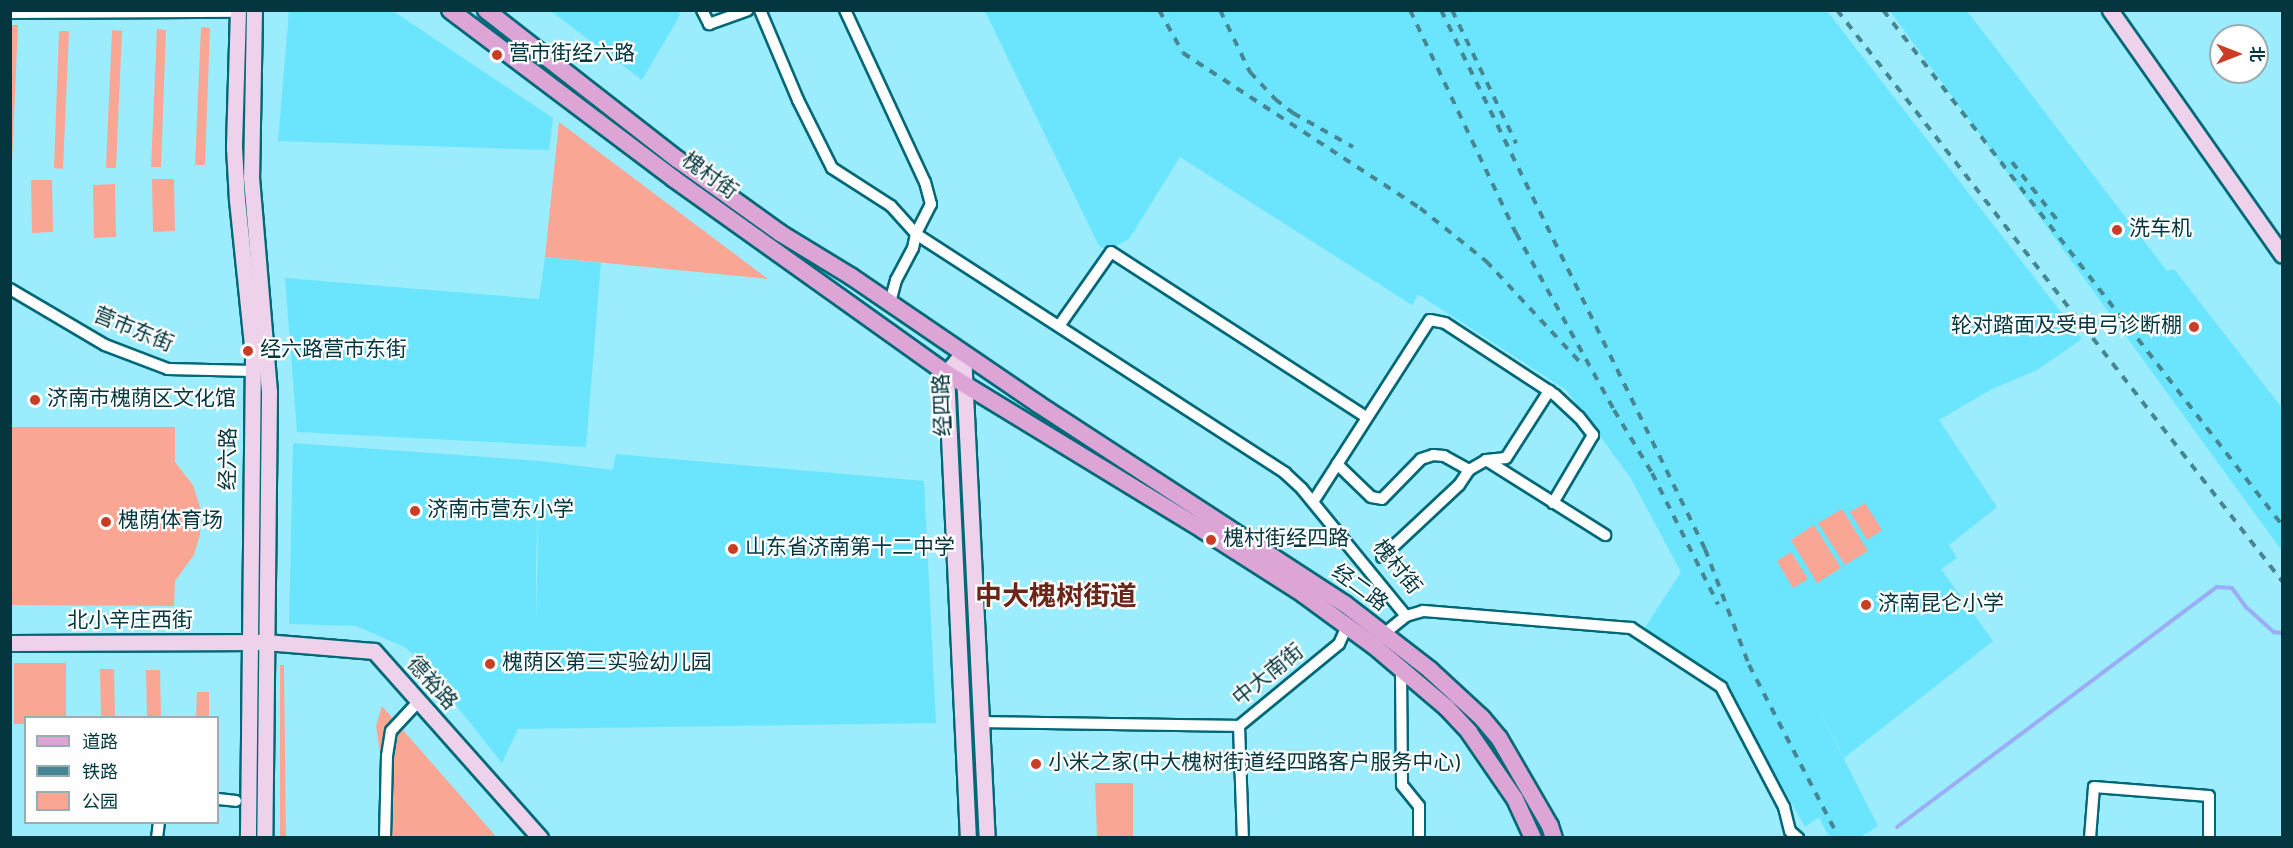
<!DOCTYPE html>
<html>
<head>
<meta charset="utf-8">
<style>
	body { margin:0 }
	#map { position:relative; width:2293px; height:848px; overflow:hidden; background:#9becfd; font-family:Overpass,"Noto Sans SC",sans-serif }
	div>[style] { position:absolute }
	.built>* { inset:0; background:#6be5fd }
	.green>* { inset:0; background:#faa695 }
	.stream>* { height:4px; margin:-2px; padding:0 2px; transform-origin:2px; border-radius:2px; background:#9aadf6 }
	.roads { filter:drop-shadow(2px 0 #016877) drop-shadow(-2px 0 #016877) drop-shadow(0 2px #016877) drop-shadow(0 -2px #016877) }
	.street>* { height:10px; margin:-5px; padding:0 5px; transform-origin:5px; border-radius:5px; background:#fff }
	.secondary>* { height:15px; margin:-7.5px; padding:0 7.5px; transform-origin:7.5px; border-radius:7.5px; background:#eed1eb }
	.primary>* { height:16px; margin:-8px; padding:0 8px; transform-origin:8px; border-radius:8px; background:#dda4d6 }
	.rail>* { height:4px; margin-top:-2px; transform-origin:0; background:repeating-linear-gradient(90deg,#468692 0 8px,transparent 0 16px) }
	.dots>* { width:16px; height:16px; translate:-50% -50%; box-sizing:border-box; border:3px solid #fefefe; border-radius:50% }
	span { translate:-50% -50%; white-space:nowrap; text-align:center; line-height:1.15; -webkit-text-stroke:4.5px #fefefe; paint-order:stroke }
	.poi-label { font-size:21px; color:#03363e }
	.left { translate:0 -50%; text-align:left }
	.right { translate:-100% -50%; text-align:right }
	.street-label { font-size:21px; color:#03363e }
	.district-label { font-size:27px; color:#692619; font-weight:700 }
	.frame { position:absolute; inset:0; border:12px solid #03363e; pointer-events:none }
	.legend { position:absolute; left:24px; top:716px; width:195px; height:108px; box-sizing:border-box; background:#fefefe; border:2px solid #9aaeb1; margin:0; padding:8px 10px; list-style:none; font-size:18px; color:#03363e }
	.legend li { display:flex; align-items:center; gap:12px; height:30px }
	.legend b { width:30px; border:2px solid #9aaeb1 }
	.north { position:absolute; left:2209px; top:24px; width:60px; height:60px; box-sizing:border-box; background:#fefefe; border:2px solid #9aaeb1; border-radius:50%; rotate:90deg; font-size:16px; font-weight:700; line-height:24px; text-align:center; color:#03363e }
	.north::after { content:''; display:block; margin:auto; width:21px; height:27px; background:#c93d25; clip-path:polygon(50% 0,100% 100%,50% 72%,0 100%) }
</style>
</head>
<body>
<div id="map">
	<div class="built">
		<div style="clip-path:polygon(289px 11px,393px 11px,553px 118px,549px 150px,278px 141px)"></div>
		<div style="clip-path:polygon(678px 11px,680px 15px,642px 80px,551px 11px)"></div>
		<div style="clip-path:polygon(985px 11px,1827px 11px,2082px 339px,2037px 370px,1990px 390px,1939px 420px,1997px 507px,1949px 545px,1957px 558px,1941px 569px,1993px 641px,1844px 758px,1813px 698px,1878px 826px,1859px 838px,1829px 837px,1819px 817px,1805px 827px,1723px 680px,1644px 629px,1681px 572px,1630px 477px,1566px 390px,1418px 294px,1412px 305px,1180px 157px,1129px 239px,1107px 250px,1099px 246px)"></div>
		<div style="clip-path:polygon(1890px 11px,1967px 11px,2167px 271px,2174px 269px,2282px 408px,2282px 551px)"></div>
		<div style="clip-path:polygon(545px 257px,601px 263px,586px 447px,297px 432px,285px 278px,539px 299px)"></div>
		<div style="clip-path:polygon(evenodd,293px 443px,540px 461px,613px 470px,616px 454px,924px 481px,936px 723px,518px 729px,502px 763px,424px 665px,405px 647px,356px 626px,289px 624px,293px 443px,539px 499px,536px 619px,536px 620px,536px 561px,539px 499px)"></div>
	</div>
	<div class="green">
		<div style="clip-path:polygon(11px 25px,18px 25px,12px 163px,10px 163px)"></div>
		<div style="clip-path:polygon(201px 27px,210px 28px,205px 165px,195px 165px)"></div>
		<div style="clip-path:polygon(157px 29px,166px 30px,161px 167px,151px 167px)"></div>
		<div style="clip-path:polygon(112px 30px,122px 31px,116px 168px,106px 168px)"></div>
		<div style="clip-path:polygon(59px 31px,69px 31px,63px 169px,54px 168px)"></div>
		<div style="clip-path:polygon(559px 122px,768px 279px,545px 257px)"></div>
		<div style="clip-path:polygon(152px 179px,174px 179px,175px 231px,153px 232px)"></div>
		<div style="clip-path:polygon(31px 180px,52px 180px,53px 232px,32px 233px)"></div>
		<div style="clip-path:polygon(115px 184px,116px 237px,94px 238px,93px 185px)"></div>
		<div style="clip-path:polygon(11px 427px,175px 427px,175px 462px,193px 485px,201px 510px,200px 534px,194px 555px,175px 581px,174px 606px,11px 605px)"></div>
		<div style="clip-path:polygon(1865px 503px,1882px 530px,1867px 540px,1850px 512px)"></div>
		<div style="clip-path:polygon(1842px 509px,1868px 551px,1845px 565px,1818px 523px)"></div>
		<div style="clip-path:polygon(1814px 525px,1841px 568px,1817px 583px,1791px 540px)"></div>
		<div style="clip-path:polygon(1791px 552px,1808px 579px,1793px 588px,1777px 561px)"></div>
		<div style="clip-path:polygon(14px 663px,66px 663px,66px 717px,26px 718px,25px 724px,14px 724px)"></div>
		<div style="clip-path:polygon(280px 665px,284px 665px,286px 838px,280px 837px)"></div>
		<div style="clip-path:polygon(100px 669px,114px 669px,115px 717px,101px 717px)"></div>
		<div style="clip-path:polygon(146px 670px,160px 670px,161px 717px,147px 717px)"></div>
		<div style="clip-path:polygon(197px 692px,209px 692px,209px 717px,196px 717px)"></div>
		<div style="clip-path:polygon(382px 706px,493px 833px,496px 837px,383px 837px,382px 766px,376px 726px)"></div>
		<div style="clip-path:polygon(1095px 783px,1133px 783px,1133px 837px,1097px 837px)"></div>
	</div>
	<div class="stream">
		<div style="left:1897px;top:827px;width:400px;rotate:-36.9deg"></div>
		<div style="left:2217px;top:587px;width:15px;rotate:4deg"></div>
		<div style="left:2232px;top:588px;width:24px;rotate:54deg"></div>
		<div style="left:2246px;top:607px;width:38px;rotate:42deg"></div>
		<div style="left:2274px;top:632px;width:8px;rotate:7deg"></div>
	</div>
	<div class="roads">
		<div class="street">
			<div style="left:702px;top:10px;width:16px;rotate:63deg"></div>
			<div style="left:709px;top:24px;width:41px;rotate:-19.7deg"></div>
			<div style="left:760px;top:10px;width:98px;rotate:67.1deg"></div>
			<div style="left:798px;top:100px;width:76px;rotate:63.4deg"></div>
			<div style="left:832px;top:168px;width:70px;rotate:32.8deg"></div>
			<div style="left:891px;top:206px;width:38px;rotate:48deg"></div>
			<div style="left:916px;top:234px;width:440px;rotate:32.9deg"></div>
			<div style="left:1285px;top:473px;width:23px;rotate:43deg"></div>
			<div style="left:1302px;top:489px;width:164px;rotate:50.7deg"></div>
			<div style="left:1406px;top:616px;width:28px;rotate:141deg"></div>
			<div style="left:845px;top:10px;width:190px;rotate:65.1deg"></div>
			<div style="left:925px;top:182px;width:23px;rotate:75deg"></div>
			<div style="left:931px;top:204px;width:34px;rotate:117deg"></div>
			<div style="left:916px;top:234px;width:14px;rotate:102deg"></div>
			<div style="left:913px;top:248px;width:36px;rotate:118deg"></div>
			<div style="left:896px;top:280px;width:24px;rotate:105deg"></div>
			<div style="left:10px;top:13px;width:228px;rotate:-0.3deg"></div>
			<div style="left:10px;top:289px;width:110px;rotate:30.5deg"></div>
			<div style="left:105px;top:345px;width:67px;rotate:20.9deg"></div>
			<div style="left:168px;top:369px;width:85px;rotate:1.3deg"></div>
			<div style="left:1059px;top:326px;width:90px;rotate:-54.9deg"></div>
			<div style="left:1111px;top:252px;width:304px;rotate:32.9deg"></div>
			<div style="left:1486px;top:460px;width:141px;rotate:32.2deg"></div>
			<div style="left:1337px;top:464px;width:47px;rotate:44.1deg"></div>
			<div style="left:1371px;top:497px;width:11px;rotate:10deg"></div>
			<div style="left:1382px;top:499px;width:56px;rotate:-45.7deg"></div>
			<div style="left:1421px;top:459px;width:13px;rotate:-18deg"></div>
			<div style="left:1433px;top:455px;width:11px;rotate:5deg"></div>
			<div style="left:1444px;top:456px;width:29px;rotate:29deg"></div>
			<div style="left:1313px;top:502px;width:216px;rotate:-57.3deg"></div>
			<div style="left:1430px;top:320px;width:15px;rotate:11deg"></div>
			<div style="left:1445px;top:323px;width:131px;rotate:33.2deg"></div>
			<div style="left:1555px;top:395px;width:33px;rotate:43deg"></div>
			<div style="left:1579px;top:417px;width:23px;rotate:52deg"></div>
			<div style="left:1593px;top:435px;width:79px;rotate:120.5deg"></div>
			<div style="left:1382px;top:557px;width:105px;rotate:-43.1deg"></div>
			<div style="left:1459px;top:485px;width:18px;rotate:-56deg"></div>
			<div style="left:1469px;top:470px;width:20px;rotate:-30deg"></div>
			<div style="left:1486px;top:460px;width:20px;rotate:-6deg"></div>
			<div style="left:1506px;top:458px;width:80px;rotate:-57.3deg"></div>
			<div style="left:1406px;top:616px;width:18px;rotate:-16deg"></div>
			<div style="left:1423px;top:611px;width:209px;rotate:4.7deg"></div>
			<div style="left:1631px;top:628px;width:108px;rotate:33.2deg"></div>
			<div style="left:1721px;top:687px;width:136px;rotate:62.3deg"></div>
			<div style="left:1784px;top:807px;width:25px;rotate:76deg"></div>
			<div style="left:1790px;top:831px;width:11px;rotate:41deg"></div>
			<div style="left:1401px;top:669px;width:116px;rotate:89.5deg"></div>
			<div style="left:1402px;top:785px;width:27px;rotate:51deg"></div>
			<div style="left:1419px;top:806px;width:32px;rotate:90deg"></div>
			<div style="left:982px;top:722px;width:257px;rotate:0.9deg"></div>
			<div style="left:1239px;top:726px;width:129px;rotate:-39.4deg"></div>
			<div style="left:1339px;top:644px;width:12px;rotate:-66deg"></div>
			<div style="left:1344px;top:633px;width:8px;rotate:-40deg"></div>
			<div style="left:1239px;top:726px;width:112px;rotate:88deg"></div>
			<div style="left:218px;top:799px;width:18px;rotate:6deg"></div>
			<div style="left:157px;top:838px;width:16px;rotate:-83deg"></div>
			<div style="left:385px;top:838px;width:82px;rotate:-88.6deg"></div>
			<div style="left:387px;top:756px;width:25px;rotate:-81deg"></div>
			<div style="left:391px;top:731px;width:41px;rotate:-47deg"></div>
			<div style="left:2090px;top:838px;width:51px;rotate:-85.5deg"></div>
			<div style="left:2094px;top:787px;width:115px;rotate:4.5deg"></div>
			<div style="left:2209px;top:796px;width:42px;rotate:90deg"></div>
		</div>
		<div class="secondary">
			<div style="left:238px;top:10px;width:137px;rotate:91.7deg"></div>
			<div style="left:234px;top:147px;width:53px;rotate:86.8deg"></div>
			<div style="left:237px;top:200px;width:156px;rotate:84.1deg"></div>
			<div style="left:253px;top:355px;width:483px;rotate:90.6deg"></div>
			<div style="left:254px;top:10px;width:167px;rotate:91deg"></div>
			<div style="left:251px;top:177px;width:216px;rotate:85.2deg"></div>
			<div style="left:269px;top:392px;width:446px;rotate:90.6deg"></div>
			<div style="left:2110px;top:10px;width:299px;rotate:54.9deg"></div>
			<div style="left:963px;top:353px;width:26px;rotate:130deg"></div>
			<div style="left:946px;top:373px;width:466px;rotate:87.3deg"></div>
			<div style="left:963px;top:353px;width:486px;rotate:87.2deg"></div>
			<div style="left:10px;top:643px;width:255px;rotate:-0.2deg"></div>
			<div style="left:265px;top:642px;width:109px;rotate:4.7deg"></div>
			<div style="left:374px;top:651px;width:250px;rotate:48.4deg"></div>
		</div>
		<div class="primary">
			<div style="left:450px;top:10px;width:281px;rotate:37deg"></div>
			<div style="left:674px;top:179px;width:334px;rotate:35.5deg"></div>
			<div style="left:946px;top:373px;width:301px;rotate:31.4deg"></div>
			<div style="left:1203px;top:530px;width:119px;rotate:32.6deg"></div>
			<div style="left:1303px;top:594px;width:88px;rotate:36.2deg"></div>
			<div style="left:1374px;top:646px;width:96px;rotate:40.3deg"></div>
			<div style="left:1447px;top:708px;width:33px;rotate:47deg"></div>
			<div style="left:1469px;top:732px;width:81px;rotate:55.5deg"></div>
			<div style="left:1515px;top:799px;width:43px;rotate:65.2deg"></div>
			<div style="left:486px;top:10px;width:242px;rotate:38deg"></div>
			<div style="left:677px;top:159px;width:127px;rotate:35.7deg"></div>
			<div style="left:780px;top:233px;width:84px;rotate:31.4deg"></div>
			<div style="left:852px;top:277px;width:225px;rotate:34.3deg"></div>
			<div style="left:1038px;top:404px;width:366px;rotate:33.1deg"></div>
			<div style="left:1345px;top:604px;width:108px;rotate:37.8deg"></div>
			<div style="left:1430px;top:670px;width:71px;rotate:42.7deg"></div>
			<div style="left:1482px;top:718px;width:26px;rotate:50deg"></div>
			<div style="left:1499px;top:738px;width:102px;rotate:59.9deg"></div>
			<div style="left:1550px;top:826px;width:13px;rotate:72deg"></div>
		</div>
	</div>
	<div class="rail">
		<div style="left:1159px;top:10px;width:49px;rotate:60.8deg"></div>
		<div style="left:1183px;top:53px;width:283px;rotate:33.2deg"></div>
		<div style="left:1420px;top:208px;width:85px;rotate:38.8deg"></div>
		<div style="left:1486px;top:261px;width:137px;rotate:47.1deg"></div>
		<div style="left:1220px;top:10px;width:69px;rotate:64.2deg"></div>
		<div style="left:1250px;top:72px;width:37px;rotate:47deg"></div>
		<div style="left:1275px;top:99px;width:23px;rotate:38deg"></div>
		<div style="left:1293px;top:113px;width:69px;rotate:29.5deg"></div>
		<div style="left:1410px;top:10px;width:247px;rotate:64.6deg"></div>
		<div style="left:1516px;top:233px;width:202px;rotate:61deg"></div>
		<div style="left:1614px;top:410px;width:74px;rotate:58.9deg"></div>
		<div style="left:1652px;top:473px;width:147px;rotate:63.3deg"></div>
		<div style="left:1441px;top:10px;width:600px;rotate:63.9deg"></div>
		<div style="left:1705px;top:549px;width:124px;rotate:69.2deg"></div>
		<div style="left:1749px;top:665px;width:188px;rotate:62.5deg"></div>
		<div style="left:1452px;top:10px;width:148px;rotate:64.3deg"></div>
		<div style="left:1837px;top:10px;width:724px;rotate:52.07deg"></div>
		<div style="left:1883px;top:10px;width:651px;rotate:52.23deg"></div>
		<div style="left:2012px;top:162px;width:75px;rotate:52.1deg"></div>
	</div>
	<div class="dots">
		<div style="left:497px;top:55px;background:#c93d25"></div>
		<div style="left:2117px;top:230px;background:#c93d25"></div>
		<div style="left:2194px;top:327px;background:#c93d25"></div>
		<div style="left:248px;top:351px;background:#c93d25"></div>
		<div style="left:35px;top:400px;background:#c93d25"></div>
		<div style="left:415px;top:511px;background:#c93d25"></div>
		<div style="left:106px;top:522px;background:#c93d25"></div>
		<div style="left:1211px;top:540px;background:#c93d25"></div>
		<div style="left:733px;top:549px;background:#c93d25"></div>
		<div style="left:1866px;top:605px;background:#c93d25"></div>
		<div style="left:490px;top:664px;background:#c93d25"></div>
		<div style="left:1036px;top:764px;background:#c93d25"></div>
	</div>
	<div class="poi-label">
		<span class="left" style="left:509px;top:55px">营市街经六路</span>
		<span class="left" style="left:2129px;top:230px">洗车机</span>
		<span class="right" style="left:2182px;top:327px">轮对踏面及受电弓诊断棚</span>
		<span class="left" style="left:260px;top:351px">经六路营市东街</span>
		<span class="left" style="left:47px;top:400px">济南市槐荫区文化馆</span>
		<span class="left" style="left:427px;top:511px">济南市营东小学</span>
		<span class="left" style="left:118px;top:522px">槐荫体育场</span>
		<span class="left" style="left:1223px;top:540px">槐村街经四路</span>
		<span class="left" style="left:745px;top:549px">山东省济南第十二中学</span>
		<span class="left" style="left:1878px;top:605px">济南昆仑小学</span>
		<span class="left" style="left:502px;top:664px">槐荫区第三实验幼儿园</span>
		<span class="left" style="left:1048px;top:764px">小米之家(中大槐树街道经四路客户服务中心)</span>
	</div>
	<div class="street-label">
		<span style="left:709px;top:177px;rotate:36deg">槐村街</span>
		<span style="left:133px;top:331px;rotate:22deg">营市东街</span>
		<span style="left:944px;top:405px;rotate:-92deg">经四路</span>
		<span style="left:230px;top:459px;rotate:-89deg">经六路</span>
		<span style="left:1396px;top:568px;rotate:51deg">槐村街</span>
		<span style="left:1359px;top:589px;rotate:36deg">经二路</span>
		<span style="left:130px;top:622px">北小辛庄西街</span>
		<span style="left:1269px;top:676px;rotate:-39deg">中大南街</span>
		<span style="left:431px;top:684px;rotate:48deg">德裕路</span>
	</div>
	<div class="district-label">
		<span style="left:1056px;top:599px">中大槐树街道</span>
	</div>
	<div class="frame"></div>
	<ul class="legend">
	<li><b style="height:8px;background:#dda4d6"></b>道路</li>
	<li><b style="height:8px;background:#468692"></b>铁路</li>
	<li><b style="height:16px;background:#faa695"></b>公园</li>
	</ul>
	<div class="north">北</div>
</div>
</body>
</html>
